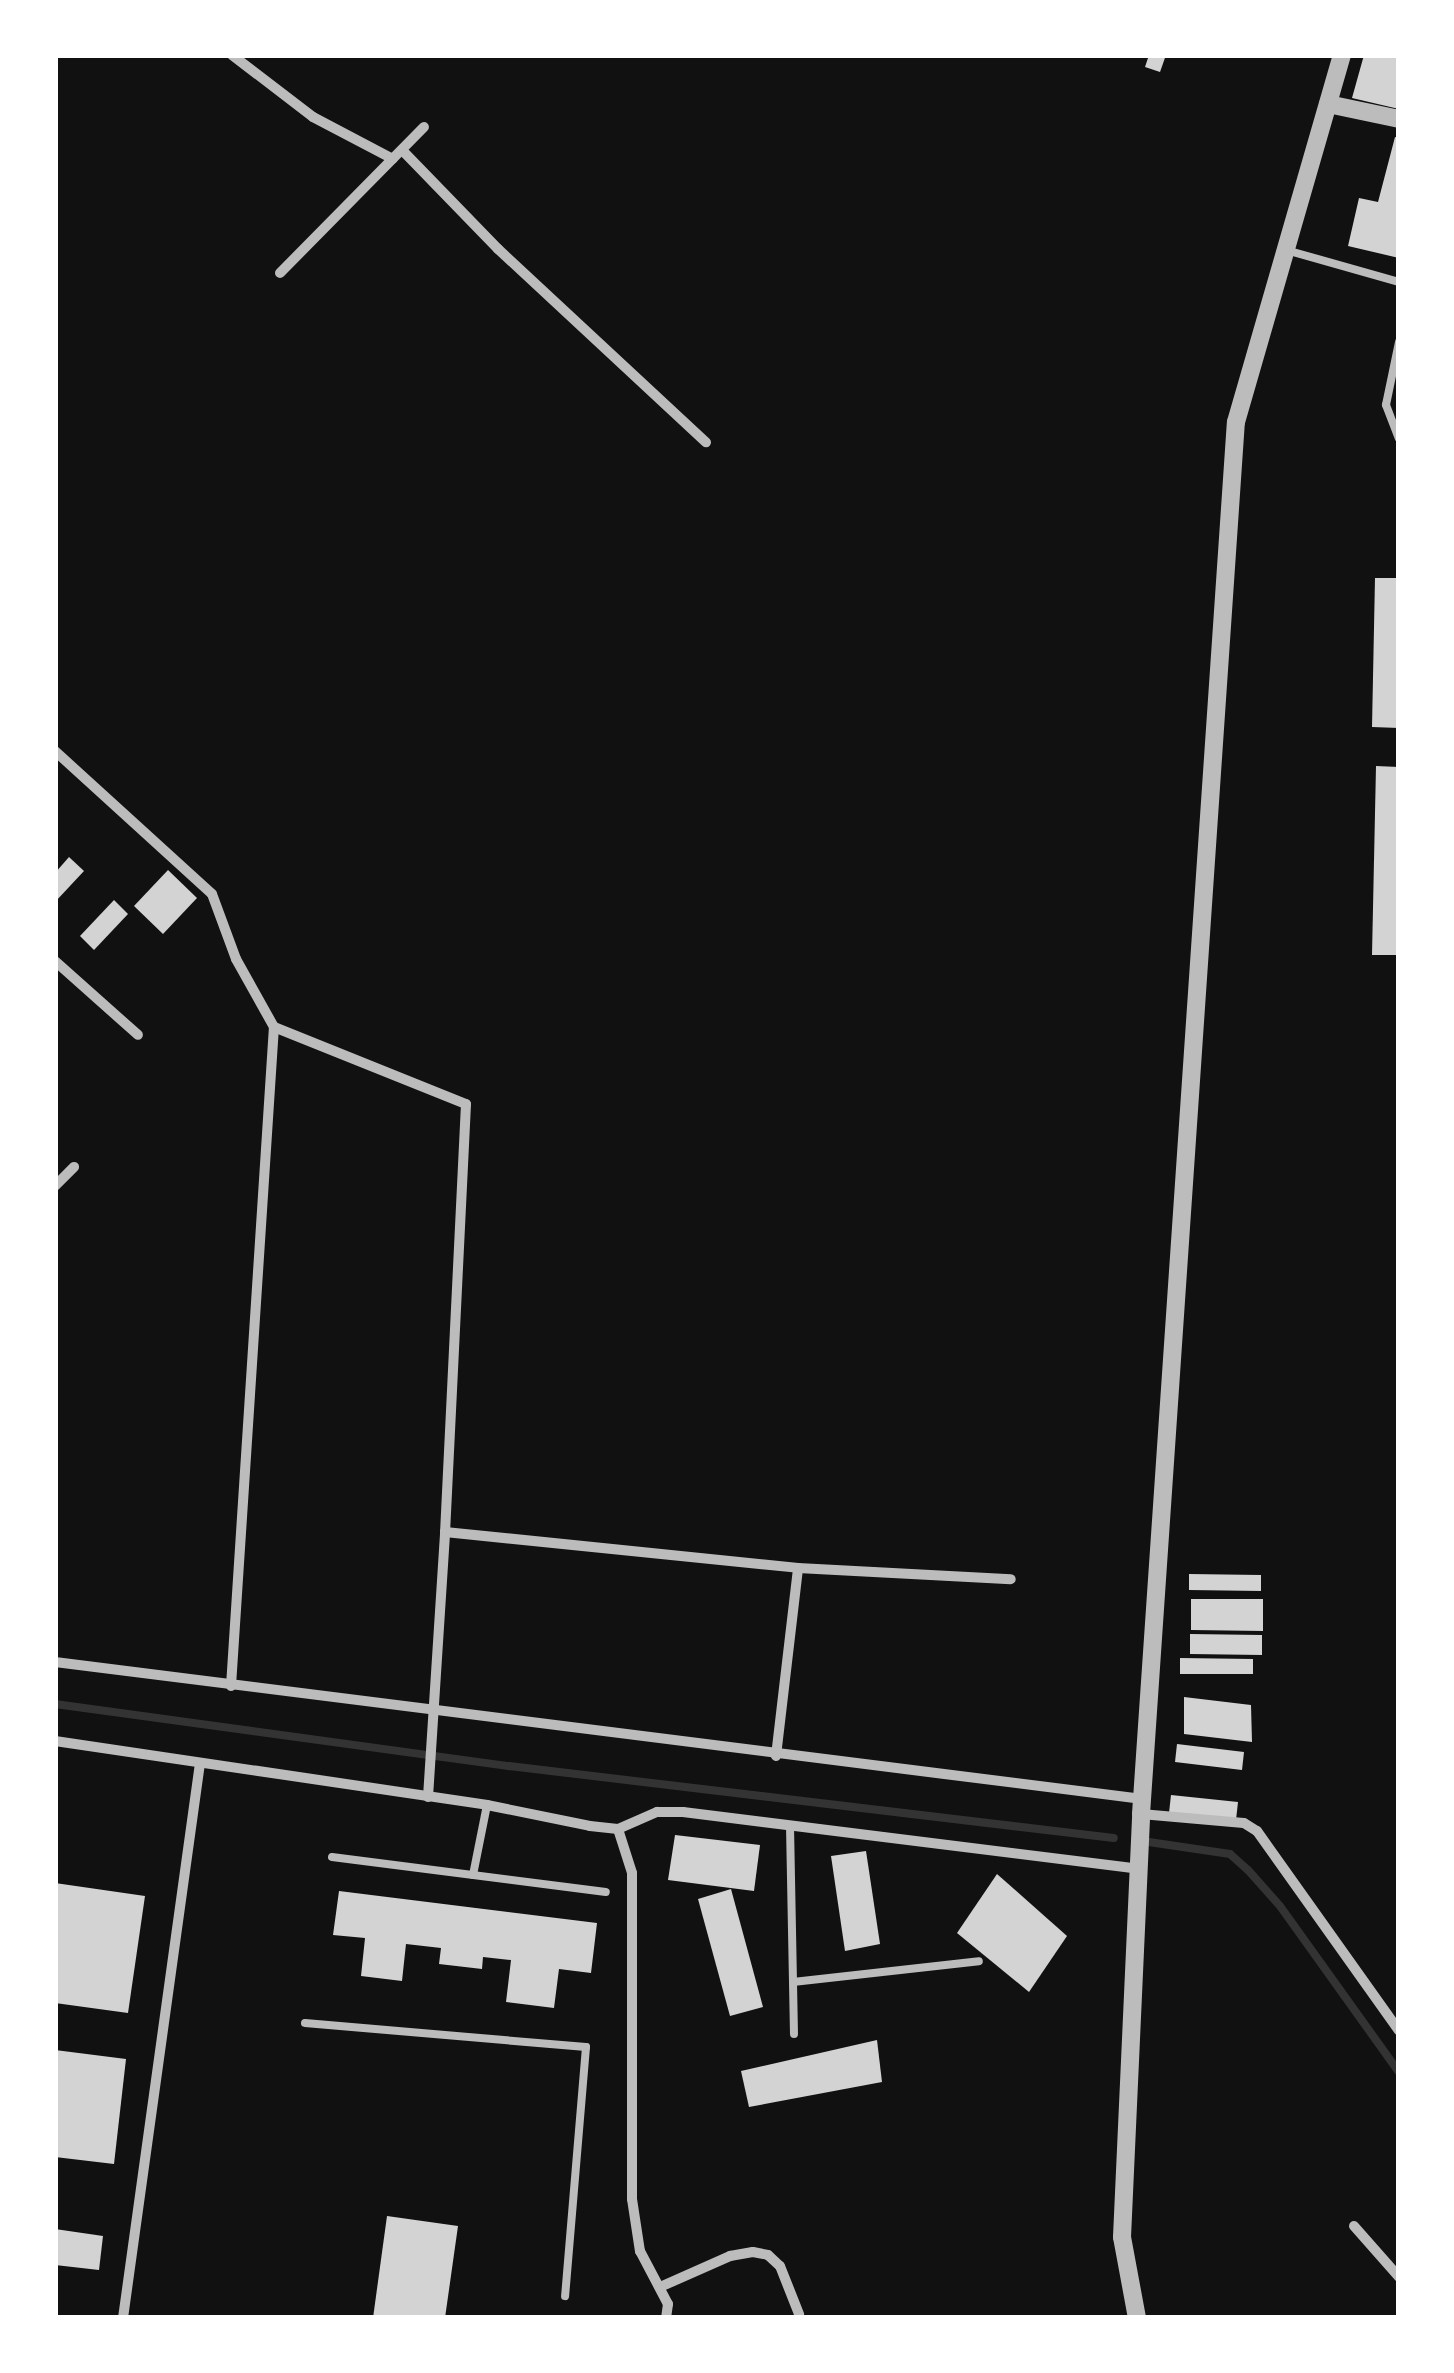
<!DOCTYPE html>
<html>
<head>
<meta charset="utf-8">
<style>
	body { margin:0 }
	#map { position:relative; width:1454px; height:2373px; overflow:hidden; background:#111; font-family:"Roboto Condensed",sans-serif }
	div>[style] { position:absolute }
	.stream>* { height:8px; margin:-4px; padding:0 4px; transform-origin:4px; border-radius:4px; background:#333 }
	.building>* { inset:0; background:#d3d3d3 }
	.service>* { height:8px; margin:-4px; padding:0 4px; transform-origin:4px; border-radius:4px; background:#bcbcbc }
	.minor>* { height:10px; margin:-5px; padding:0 5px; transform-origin:5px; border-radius:5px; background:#bcbcbc }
	.tertiary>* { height:18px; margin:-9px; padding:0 9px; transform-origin:9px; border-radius:9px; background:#bcbcbc }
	span { translate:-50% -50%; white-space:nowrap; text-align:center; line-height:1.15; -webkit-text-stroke:8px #fff; paint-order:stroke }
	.frame { position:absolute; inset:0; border:58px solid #fff; pointer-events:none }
</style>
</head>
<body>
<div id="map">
	<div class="stream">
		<div style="left:55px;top:1704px;width:458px;rotate:7.8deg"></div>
		<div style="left:509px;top:1766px;width:609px;rotate:6.79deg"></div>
		<div style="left:1142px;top:1841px;width:89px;rotate:8.4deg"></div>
		<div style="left:1230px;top:1854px;width:24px;rotate:42deg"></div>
		<div style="left:1248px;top:1870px;width:48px;rotate:48.4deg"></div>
		<div style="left:1280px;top:1906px;width:204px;rotate:54.4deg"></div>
	</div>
	<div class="building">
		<div style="clip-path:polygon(1149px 55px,1166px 55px,1160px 72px,1145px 67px)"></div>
		<div style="clip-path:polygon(1364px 55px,1399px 55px,1399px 109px,1352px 98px)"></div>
		<div style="clip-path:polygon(1395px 137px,1399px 138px,1399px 258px,1348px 246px,1359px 198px,1378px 202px)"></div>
		<div style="clip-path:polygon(1375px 578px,1399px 578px,1399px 728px,1372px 727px)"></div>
		<div style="clip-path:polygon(1376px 766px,1399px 767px,1399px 955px,1372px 955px)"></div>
		<div style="clip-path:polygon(69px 857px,84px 871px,55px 902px,55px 873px)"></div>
		<div style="clip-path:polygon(168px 870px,197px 898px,163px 934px,134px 906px)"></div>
		<div style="clip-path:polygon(114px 900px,128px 914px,94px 950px,80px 936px)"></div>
		<div style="clip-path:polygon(1189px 1574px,1261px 1575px,1261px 1591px,1189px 1590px)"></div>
		<div style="clip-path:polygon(1191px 1599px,1263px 1599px,1263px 1631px,1191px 1630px)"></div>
		<div style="clip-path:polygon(1190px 1634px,1262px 1635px,1262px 1655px,1190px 1654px)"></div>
		<div style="clip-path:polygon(1180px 1658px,1253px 1659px,1253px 1674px,1180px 1674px)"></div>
		<div style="clip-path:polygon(1184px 1697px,1251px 1705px,1252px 1742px,1184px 1734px)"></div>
		<div style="clip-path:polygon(1177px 1744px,1244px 1752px,1242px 1770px,1175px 1762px)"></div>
		<div style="clip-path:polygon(1171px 1795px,1238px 1802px,1236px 1820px,1169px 1813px)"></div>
		<div style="clip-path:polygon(675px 1835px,760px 1845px,754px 1891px,668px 1880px)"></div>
		<div style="clip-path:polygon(866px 1851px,880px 1944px,845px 1951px,831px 1856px)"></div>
		<div style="clip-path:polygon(997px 1874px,1067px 1936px,1029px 1992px,957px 1933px)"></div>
		<div style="clip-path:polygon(55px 1883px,145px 1896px,128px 2013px,55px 2003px)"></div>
		<div style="clip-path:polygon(731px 1889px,763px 2007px,730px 2016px,698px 1899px)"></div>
		<div style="clip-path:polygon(339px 1891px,597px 1923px,591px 1973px,559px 1969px,554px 2008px,506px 2002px,511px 1960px,483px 1957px,482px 1969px,439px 1964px,441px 1948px,406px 1944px,402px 1981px,361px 1976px,365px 1938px,333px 1935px)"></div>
		<div style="clip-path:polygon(877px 2040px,882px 2082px,749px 2107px,741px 2071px)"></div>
		<div style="clip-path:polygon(55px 2050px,126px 2059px,114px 2164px,55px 2157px)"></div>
		<div style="clip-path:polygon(387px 2216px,458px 2226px,445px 2318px,373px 2318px)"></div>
		<div style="clip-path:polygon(55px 2229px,103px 2236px,99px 2270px,55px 2265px)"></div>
	</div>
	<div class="service">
		<div style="left:1286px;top:250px;width:117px;rotate:15.8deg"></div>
		<div style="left:1399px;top:342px;width:64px;rotate:101.7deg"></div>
		<div style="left:1386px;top:405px;width:36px;rotate:69deg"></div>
		<div style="left:790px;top:1826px;width:208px;rotate:88.9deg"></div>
		<div style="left:332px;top:1857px;width:276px;rotate:7.3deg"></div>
		<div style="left:473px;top:1875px;width:71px;rotate:-78.7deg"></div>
		<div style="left:793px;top:1982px;width:187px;rotate:-6.4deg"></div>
		<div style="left:305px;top:2023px;width:282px;rotate:4.9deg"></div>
		<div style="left:586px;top:2047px;width:250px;rotate:94.8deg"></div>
	</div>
	<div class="minor">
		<div style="left:232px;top:55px;width:102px;rotate:37.4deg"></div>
		<div style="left:313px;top:117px;width:90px;rotate:27.7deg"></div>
		<div style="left:402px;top:150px;width:138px;rotate:45.9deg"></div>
		<div style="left:498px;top:249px;width:284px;rotate:42.9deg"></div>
		<div style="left:280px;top:273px;width:205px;rotate:-45.4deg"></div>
		<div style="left:55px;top:751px;width:212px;rotate:42.3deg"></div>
		<div style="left:212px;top:894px;width:69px;rotate:69.7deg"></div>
		<div style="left:236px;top:959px;width:78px;rotate:60.8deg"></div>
		<div style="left:55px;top:961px;width:111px;rotate:41.7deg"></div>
		<div style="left:55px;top:1186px;width:27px;rotate:-45deg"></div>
		<div style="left:55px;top:1662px;width:1096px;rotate:7.18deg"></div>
		<div style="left:231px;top:1686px;width:660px;rotate:-86.27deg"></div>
		<div style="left:274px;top:1027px;width:207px;rotate:21.9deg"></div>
		<div style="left:466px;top:1104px;width:429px;rotate:92.8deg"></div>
		<div style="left:445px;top:1532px;width:355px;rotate:5.8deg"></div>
		<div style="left:798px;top:1568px;width:213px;rotate:3deg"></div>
		<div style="left:55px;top:1741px;width:437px;rotate:8.4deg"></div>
		<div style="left:487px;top:1805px;width:105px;rotate:11.5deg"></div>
		<div style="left:590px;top:1826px;width:28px;rotate:6deg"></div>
		<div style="left:618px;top:1829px;width:43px;rotate:-23.6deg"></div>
		<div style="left:657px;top:1812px;width:26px"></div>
		<div style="left:683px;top:1812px;width:459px;rotate:7.1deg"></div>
		<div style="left:776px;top:1756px;width:189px;rotate:-83.3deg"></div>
		<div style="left:428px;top:1797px;width:266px;rotate:-86.3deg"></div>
		<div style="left:1141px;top:1814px;width:103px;rotate:5deg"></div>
		<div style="left:1244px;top:1823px;width:15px;rotate:32deg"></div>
		<div style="left:1257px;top:1831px;width:245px;rotate:54.6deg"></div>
		<div style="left:618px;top:1829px;width:46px;rotate:72.3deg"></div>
		<div style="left:632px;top:1873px;width:326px;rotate:90deg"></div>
		<div style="left:632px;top:2199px;width:53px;rotate:81.3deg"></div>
		<div style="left:640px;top:2251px;width:60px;rotate:62.2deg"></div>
		<div style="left:668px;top:2304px;width:14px;rotate:98deg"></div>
		<div style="left:1354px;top:2226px;width:68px;rotate:48.6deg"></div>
		<div style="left:660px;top:2287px;width:77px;rotate:-23.9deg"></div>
		<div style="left:730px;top:2256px;width:23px;rotate:-10deg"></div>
		<div style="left:753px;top:2252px;width:15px;rotate:11deg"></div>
		<div style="left:768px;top:2255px;width:16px;rotate:43deg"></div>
		<div style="left:780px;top:2266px;width:52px;rotate:68.4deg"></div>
		<div style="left:123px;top:2318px;width:560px;rotate:-82.1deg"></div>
	</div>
	<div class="tertiary">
		<div style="left:1328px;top:104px;width:73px;rotate:11.9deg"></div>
		<div style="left:1137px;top:2318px;width:82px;rotate:-100.5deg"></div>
		<div style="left:1122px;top:2237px;width:423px;rotate:-87.4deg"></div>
		<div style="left:1141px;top:1814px;width:1395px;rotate:-86.1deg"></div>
		<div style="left:1236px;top:422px;width:382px;rotate:-73.9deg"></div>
	</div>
	<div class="frame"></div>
</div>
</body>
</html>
